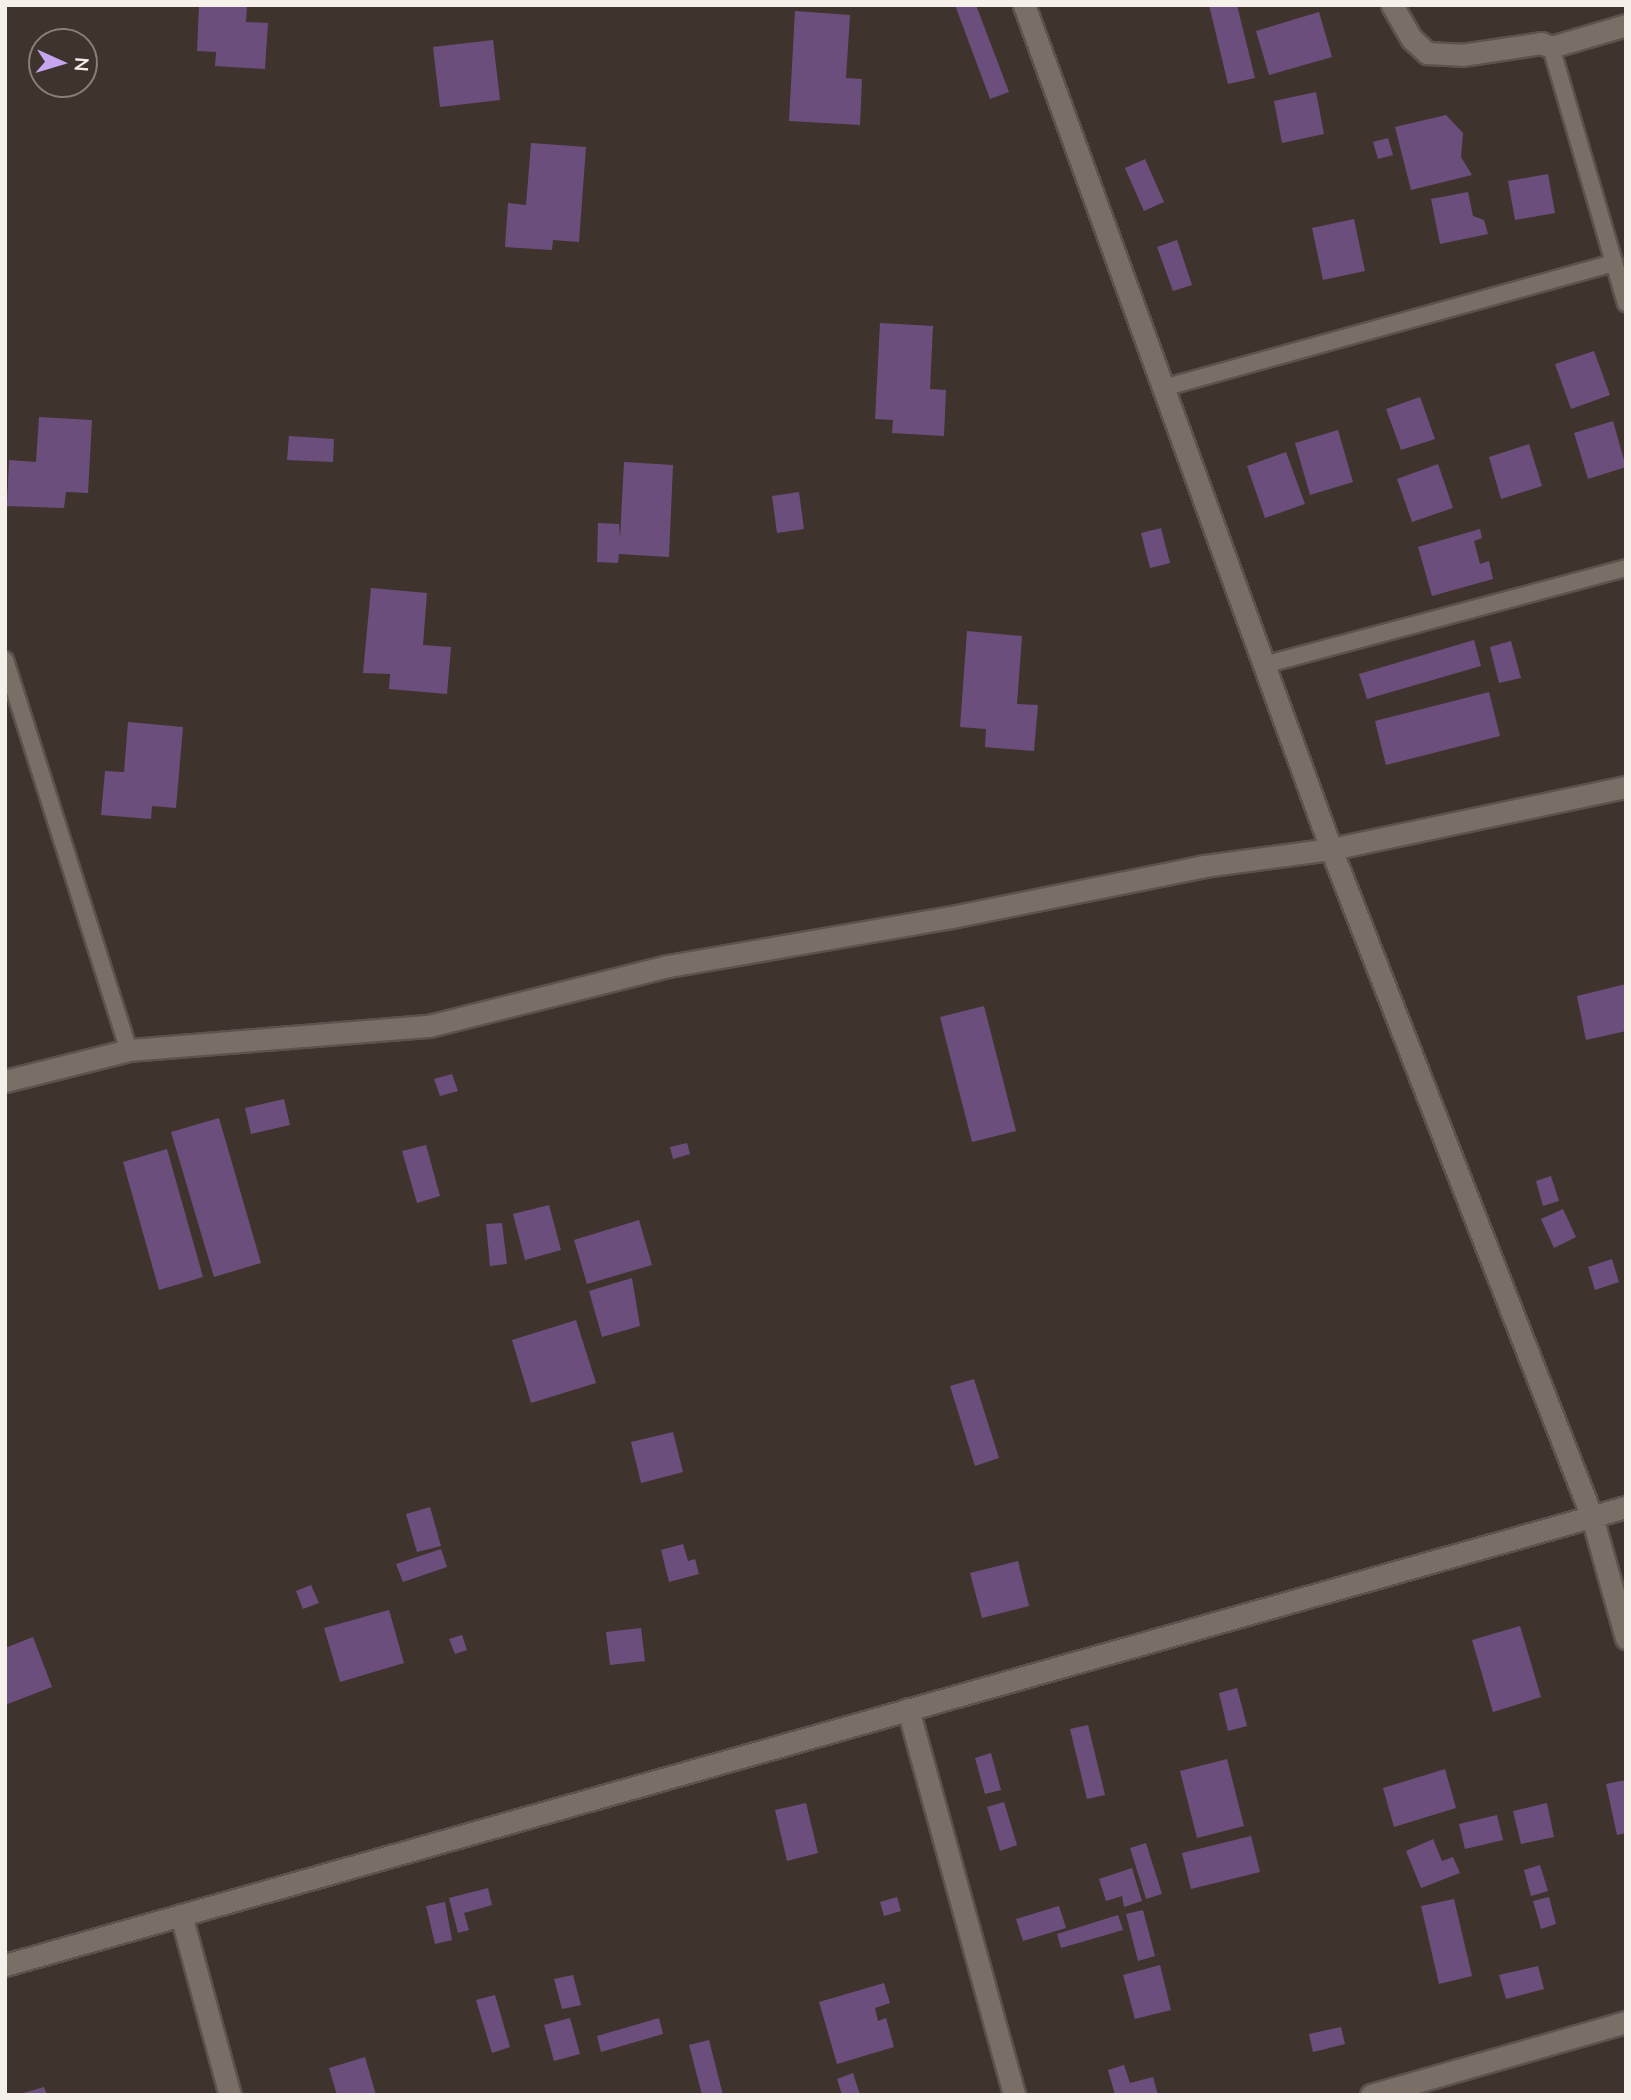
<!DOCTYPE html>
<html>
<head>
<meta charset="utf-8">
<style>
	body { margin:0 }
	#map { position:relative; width:1631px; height:2100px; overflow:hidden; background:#3e342d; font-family:Mulish,sans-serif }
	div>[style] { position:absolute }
	.building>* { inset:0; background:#6c4e7d }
	.roads { filter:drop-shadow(2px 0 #5b534d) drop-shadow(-2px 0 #5b534d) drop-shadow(0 2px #5b534d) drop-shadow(0 -2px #5b534d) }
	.service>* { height:16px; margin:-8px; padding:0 8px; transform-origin:8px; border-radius:8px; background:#7a6f67 }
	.minor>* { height:21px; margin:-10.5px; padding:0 10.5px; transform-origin:10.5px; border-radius:10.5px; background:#7a6f67 }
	span { translate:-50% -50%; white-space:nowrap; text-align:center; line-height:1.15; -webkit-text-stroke:5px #3e342d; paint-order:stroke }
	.frame { position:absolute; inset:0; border:7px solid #f6f0eb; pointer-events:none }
	.north { position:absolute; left:28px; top:28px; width:70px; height:70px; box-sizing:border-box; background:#3e342d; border:2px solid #887f79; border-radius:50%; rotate:94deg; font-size:19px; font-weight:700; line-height:28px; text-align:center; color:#f6f0eb }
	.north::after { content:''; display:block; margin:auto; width:24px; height:32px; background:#c6a6f0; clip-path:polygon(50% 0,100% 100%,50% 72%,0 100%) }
</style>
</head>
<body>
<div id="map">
	<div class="building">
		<div style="clip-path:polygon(199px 5px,247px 5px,246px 22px,268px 23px,265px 69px,215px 66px,216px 52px,197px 51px)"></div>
		<div style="clip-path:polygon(955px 5px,976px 5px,1009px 92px,990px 99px)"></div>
		<div style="clip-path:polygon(1209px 5px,1237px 5px,1255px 78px,1228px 84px)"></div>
		<div style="clip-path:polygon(795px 11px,850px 15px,846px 78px,862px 79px,860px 125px,789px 121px)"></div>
		<div style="clip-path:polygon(1319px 12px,1332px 57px,1269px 75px,1256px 31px)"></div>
		<div style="clip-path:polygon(493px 40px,500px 100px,440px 107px,433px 47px)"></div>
		<div style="clip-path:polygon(1316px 92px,1324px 134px,1282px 143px,1274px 101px)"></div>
		<div style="clip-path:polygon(1446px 115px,1463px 133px,1461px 157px,1472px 175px,1411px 190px,1395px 127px)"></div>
		<div style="clip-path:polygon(1388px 138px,1393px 155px,1378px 159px,1373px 142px)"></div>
		<div style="clip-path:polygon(531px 143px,586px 147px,579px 242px,553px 240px,552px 250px,505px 247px,508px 203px,526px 205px)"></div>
		<div style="clip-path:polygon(1145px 159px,1164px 202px,1144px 211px,1125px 168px)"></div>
		<div style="clip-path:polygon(1548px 174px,1555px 213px,1515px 220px,1508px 181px)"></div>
		<div style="clip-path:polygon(1468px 192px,1473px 216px,1484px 220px,1488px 234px,1440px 244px,1431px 199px)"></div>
		<div style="clip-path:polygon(1354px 219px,1365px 271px,1323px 280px,1312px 228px)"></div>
		<div style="clip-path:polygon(1177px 240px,1192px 285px,1173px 291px,1157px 247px)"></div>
		<div style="clip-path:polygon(880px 323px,933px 326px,930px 389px,946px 390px,944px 436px,892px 433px,893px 420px,875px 419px)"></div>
		<div style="clip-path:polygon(1594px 351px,1610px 395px,1571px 409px,1555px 364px)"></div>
		<div style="clip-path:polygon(1420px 397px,1435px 439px,1401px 450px,1386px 409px)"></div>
		<div style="clip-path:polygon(39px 417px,92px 420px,88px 493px,66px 492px,64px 508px,7px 506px,9px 460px,36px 462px)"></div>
		<div style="clip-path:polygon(1613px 421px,1626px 467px,1588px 479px,1574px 433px)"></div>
		<div style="clip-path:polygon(1338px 430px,1353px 482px,1310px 495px,1295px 443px)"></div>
		<div style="clip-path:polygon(289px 436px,334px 439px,333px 462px,287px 460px)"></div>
		<div style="clip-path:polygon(1529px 444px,1542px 486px,1501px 499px,1489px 457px)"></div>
		<div style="clip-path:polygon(1286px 452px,1305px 504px,1265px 518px,1247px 466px)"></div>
		<div style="clip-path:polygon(624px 462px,673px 465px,669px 557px,619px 554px,618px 563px,597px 562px,598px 523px,619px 524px,620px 538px)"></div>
		<div style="clip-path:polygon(1438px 464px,1453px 508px,1412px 522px,1397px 479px)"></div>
		<div style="clip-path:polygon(799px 492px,804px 529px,777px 533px,772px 496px)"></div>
		<div style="clip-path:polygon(1161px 528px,1170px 563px,1150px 568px,1141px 533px)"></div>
		<div style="clip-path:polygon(1480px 529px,1482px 538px,1474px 541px,1480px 564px,1489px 561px,1493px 579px,1432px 596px,1418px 547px)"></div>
		<div style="clip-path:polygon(371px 588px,427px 593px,423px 645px,451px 647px,447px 694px,389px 689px,390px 674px,363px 673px)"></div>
		<div style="clip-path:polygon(967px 631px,1022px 636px,1017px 704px,1038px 705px,1034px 751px,985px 747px,986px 729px,960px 727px)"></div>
		<div style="clip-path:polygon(1474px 640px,1481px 666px,1367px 699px,1359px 674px)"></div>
		<div style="clip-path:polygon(1511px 641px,1521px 678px,1499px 683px,1490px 647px)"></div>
		<div style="clip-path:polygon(1489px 692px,1500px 736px,1386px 765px,1375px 721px)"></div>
		<div style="clip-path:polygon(128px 722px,183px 727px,176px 808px,152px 806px,151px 819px,101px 815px,105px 771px,124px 772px)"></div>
		<div style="clip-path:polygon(1626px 984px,1626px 1031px,1586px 1040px,1577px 996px)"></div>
		<div style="clip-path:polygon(984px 1006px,1016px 1131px,972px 1142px,940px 1017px)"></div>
		<div style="clip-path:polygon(452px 1074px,458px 1091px,440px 1096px,434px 1079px)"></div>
		<div style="clip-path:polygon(284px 1099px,290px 1125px,251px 1134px,245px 1108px)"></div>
		<div style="clip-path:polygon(219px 1118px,261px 1263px,214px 1277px,171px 1132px)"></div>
		<div style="clip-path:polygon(687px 1143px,690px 1154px,673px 1159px,670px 1147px)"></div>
		<div style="clip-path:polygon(426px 1145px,440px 1196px,417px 1203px,402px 1151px)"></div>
		<div style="clip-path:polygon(167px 1149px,203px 1277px,159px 1290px,123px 1162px)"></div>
		<div style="clip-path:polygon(1551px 1176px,1559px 1201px,1543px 1206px,1536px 1181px)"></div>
		<div style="clip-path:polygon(549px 1205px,561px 1250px,525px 1260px,513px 1214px)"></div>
		<div style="clip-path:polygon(1563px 1209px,1576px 1237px,1554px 1248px,1541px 1219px)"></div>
		<div style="clip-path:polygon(639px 1220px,652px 1265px,587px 1284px,574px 1240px)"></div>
		<div style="clip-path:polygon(502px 1223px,507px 1264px,490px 1266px,486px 1224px)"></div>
		<div style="clip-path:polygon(1612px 1259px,1619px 1282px,1595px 1290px,1588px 1267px)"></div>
		<div style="clip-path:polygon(632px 1278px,640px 1326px,602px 1337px,589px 1291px)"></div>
		<div style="clip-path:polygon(576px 1320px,596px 1383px,531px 1403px,512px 1340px)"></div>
		<div style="clip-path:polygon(974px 1379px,999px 1458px,975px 1466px,950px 1386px)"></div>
		<div style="clip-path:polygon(673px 1432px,683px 1472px,641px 1483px,631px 1442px)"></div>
		<div style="clip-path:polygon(430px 1507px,441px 1546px,417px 1552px,406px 1514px)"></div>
		<div style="clip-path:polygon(683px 1544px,688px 1561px,695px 1559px,699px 1574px,669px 1582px,661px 1550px)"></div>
		<div style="clip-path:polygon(441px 1549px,447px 1567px,403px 1582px,396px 1564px)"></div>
		<div style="clip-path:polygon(1018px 1561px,1029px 1606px,982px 1618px,970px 1573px)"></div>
		<div style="clip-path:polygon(311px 1585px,319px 1603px,303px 1609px,296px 1591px)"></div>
		<div style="clip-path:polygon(389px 1610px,404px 1663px,340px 1682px,324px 1628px)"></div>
		<div style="clip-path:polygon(1520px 1626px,1541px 1697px,1493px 1712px,1472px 1640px)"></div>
		<div style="clip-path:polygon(641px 1628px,645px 1661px,610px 1665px,606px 1632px)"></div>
		<div style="clip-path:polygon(462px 1635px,467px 1650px,455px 1654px,449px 1639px)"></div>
		<div style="clip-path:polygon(33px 1637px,52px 1687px,5px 1705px,5px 1648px)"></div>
		<div style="clip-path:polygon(1237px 1688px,1247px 1726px,1228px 1731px,1219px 1693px)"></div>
		<div style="clip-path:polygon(1088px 1725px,1105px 1795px,1087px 1799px,1070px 1729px)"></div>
		<div style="clip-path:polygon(991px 1753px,1001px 1790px,985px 1794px,975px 1758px)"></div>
		<div style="clip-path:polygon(1227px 1759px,1244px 1826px,1197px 1838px,1180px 1771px)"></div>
		<div style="clip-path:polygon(1445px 1769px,1456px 1808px,1394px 1827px,1383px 1788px)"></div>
		<div style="clip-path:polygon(1626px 1780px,1626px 1833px,1617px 1835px,1606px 1784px)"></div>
		<div style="clip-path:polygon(1004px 1802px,1017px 1845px,1000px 1851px,987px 1807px)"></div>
		<div style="clip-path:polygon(806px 1803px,818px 1853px,787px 1861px,775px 1810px)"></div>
		<div style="clip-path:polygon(1547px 1803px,1554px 1837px,1521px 1844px,1513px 1811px)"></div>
		<div style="clip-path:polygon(1497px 1815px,1503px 1840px,1465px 1849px,1459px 1824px)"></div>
		<div style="clip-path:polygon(1251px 1836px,1260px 1872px,1191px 1889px,1182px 1853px)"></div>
		<div style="clip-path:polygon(1433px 1839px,1442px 1861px,1453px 1857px,1460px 1873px,1421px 1888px,1406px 1851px)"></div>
		<div style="clip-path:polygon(1146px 1843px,1162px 1894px,1146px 1899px,1130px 1848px)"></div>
		<div style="clip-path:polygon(1540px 1865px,1548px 1891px,1531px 1896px,1524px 1870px)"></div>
		<div style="clip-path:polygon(1132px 1868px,1142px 1901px,1124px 1907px,1122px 1896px,1106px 1901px,1099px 1879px)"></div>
		<div style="clip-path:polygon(488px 1888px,492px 1905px,464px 1913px,469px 1930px,458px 1933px,449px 1898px)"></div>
		<div style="clip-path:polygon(897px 1897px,901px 1911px,884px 1916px,880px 1902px)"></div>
		<div style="clip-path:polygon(1549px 1897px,1556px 1924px,1541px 1929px,1533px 1901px)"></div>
		<div style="clip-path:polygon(1454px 1899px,1472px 1976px,1439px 1984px,1421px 1906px)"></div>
		<div style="clip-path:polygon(445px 1902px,452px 1940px,435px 1944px,426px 1906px)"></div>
		<div style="clip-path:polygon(1059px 1906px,1066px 1928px,1023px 1941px,1016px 1919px)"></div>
		<div style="clip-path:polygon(1143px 1910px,1155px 1956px,1138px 1961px,1126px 1914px)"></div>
		<div style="clip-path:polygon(1118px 1915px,1123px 1930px,1061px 1948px,1057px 1934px)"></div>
		<div style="clip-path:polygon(1160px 1965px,1171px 2010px,1135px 2019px,1123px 1975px)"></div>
		<div style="clip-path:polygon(1538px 1966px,1544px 1989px,1506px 1999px,1499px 1975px)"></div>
		<div style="clip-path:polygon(573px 1975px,581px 2005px,562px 2009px,554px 1979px)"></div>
		<div style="clip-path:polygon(884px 1983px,890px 2003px,875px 2008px,878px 2021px,886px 2018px,894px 2047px,837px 2064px,819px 2002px)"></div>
		<div style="clip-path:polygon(495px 1995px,510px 2047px,492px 2053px,476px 2000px)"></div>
		<div style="clip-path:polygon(570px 2018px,580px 2054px,554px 2061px,544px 2025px)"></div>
		<div style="clip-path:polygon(659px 2018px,663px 2034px,601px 2052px,597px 2036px)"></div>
		<div style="clip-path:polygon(1341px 2027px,1345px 2044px,1313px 2052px,1309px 2034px)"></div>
		<div style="clip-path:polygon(709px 2040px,723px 2095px,702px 2095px,689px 2045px)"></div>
		<div style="clip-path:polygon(365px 2057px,376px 2095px,337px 2095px,329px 2068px)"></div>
		<div style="clip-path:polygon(1124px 2065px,1130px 2083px,1153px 2077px,1158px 2095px,1115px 2095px,1108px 2070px)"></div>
		<div style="clip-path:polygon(853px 2073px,860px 2095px,842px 2095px,837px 2079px)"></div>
		<div style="clip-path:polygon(44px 2087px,47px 2095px,20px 2095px,20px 2094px)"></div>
	</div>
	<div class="roads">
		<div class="service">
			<div style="left:1551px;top:47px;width:267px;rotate:73.7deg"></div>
			<div style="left:1163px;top:388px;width:468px;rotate:-15.5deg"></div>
			<div style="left:5px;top:660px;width:409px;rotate:72.4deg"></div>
			<div style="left:1264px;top:665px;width:375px;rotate:-15deg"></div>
		</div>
		<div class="minor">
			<div style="left:1024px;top:5px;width:898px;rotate:70.01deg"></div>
			<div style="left:1331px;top:849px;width:717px;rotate:68.66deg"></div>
			<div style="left:1592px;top:1517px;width:126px;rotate:74.3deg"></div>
			<div style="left:1392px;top:5px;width:39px;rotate:60deg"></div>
			<div style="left:1412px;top:39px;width:21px;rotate:43deg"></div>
			<div style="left:1427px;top:53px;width:35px;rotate:3deg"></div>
			<div style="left:1462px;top:55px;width:80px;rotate:-8.6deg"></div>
			<div style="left:1541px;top:43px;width:11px;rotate:22deg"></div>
			<div style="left:1551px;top:47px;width:78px;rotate:-16.3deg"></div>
			<div style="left:5px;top:1081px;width:128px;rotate:-14deg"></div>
			<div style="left:129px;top:1050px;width:301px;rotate:-4.6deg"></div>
			<div style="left:429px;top:1026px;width:246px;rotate:-14.1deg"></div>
			<div style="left:668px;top:966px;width:288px;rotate:-9.8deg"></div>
			<div style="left:952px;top:917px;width:257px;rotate:-11.4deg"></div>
			<div style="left:1204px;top:866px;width:128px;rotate:-7.6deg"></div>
			<div style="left:1331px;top:849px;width:301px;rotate:-11.9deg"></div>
			<div style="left:908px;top:1709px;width:400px;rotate:74.6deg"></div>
			<div style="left:181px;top:1915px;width:187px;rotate:74.8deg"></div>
			<div style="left:5px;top:1965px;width:1684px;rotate:-15.78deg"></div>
			<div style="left:1371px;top:2095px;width:265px;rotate:-16deg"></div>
		</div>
	</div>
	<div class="frame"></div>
	<div class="north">N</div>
</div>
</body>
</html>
